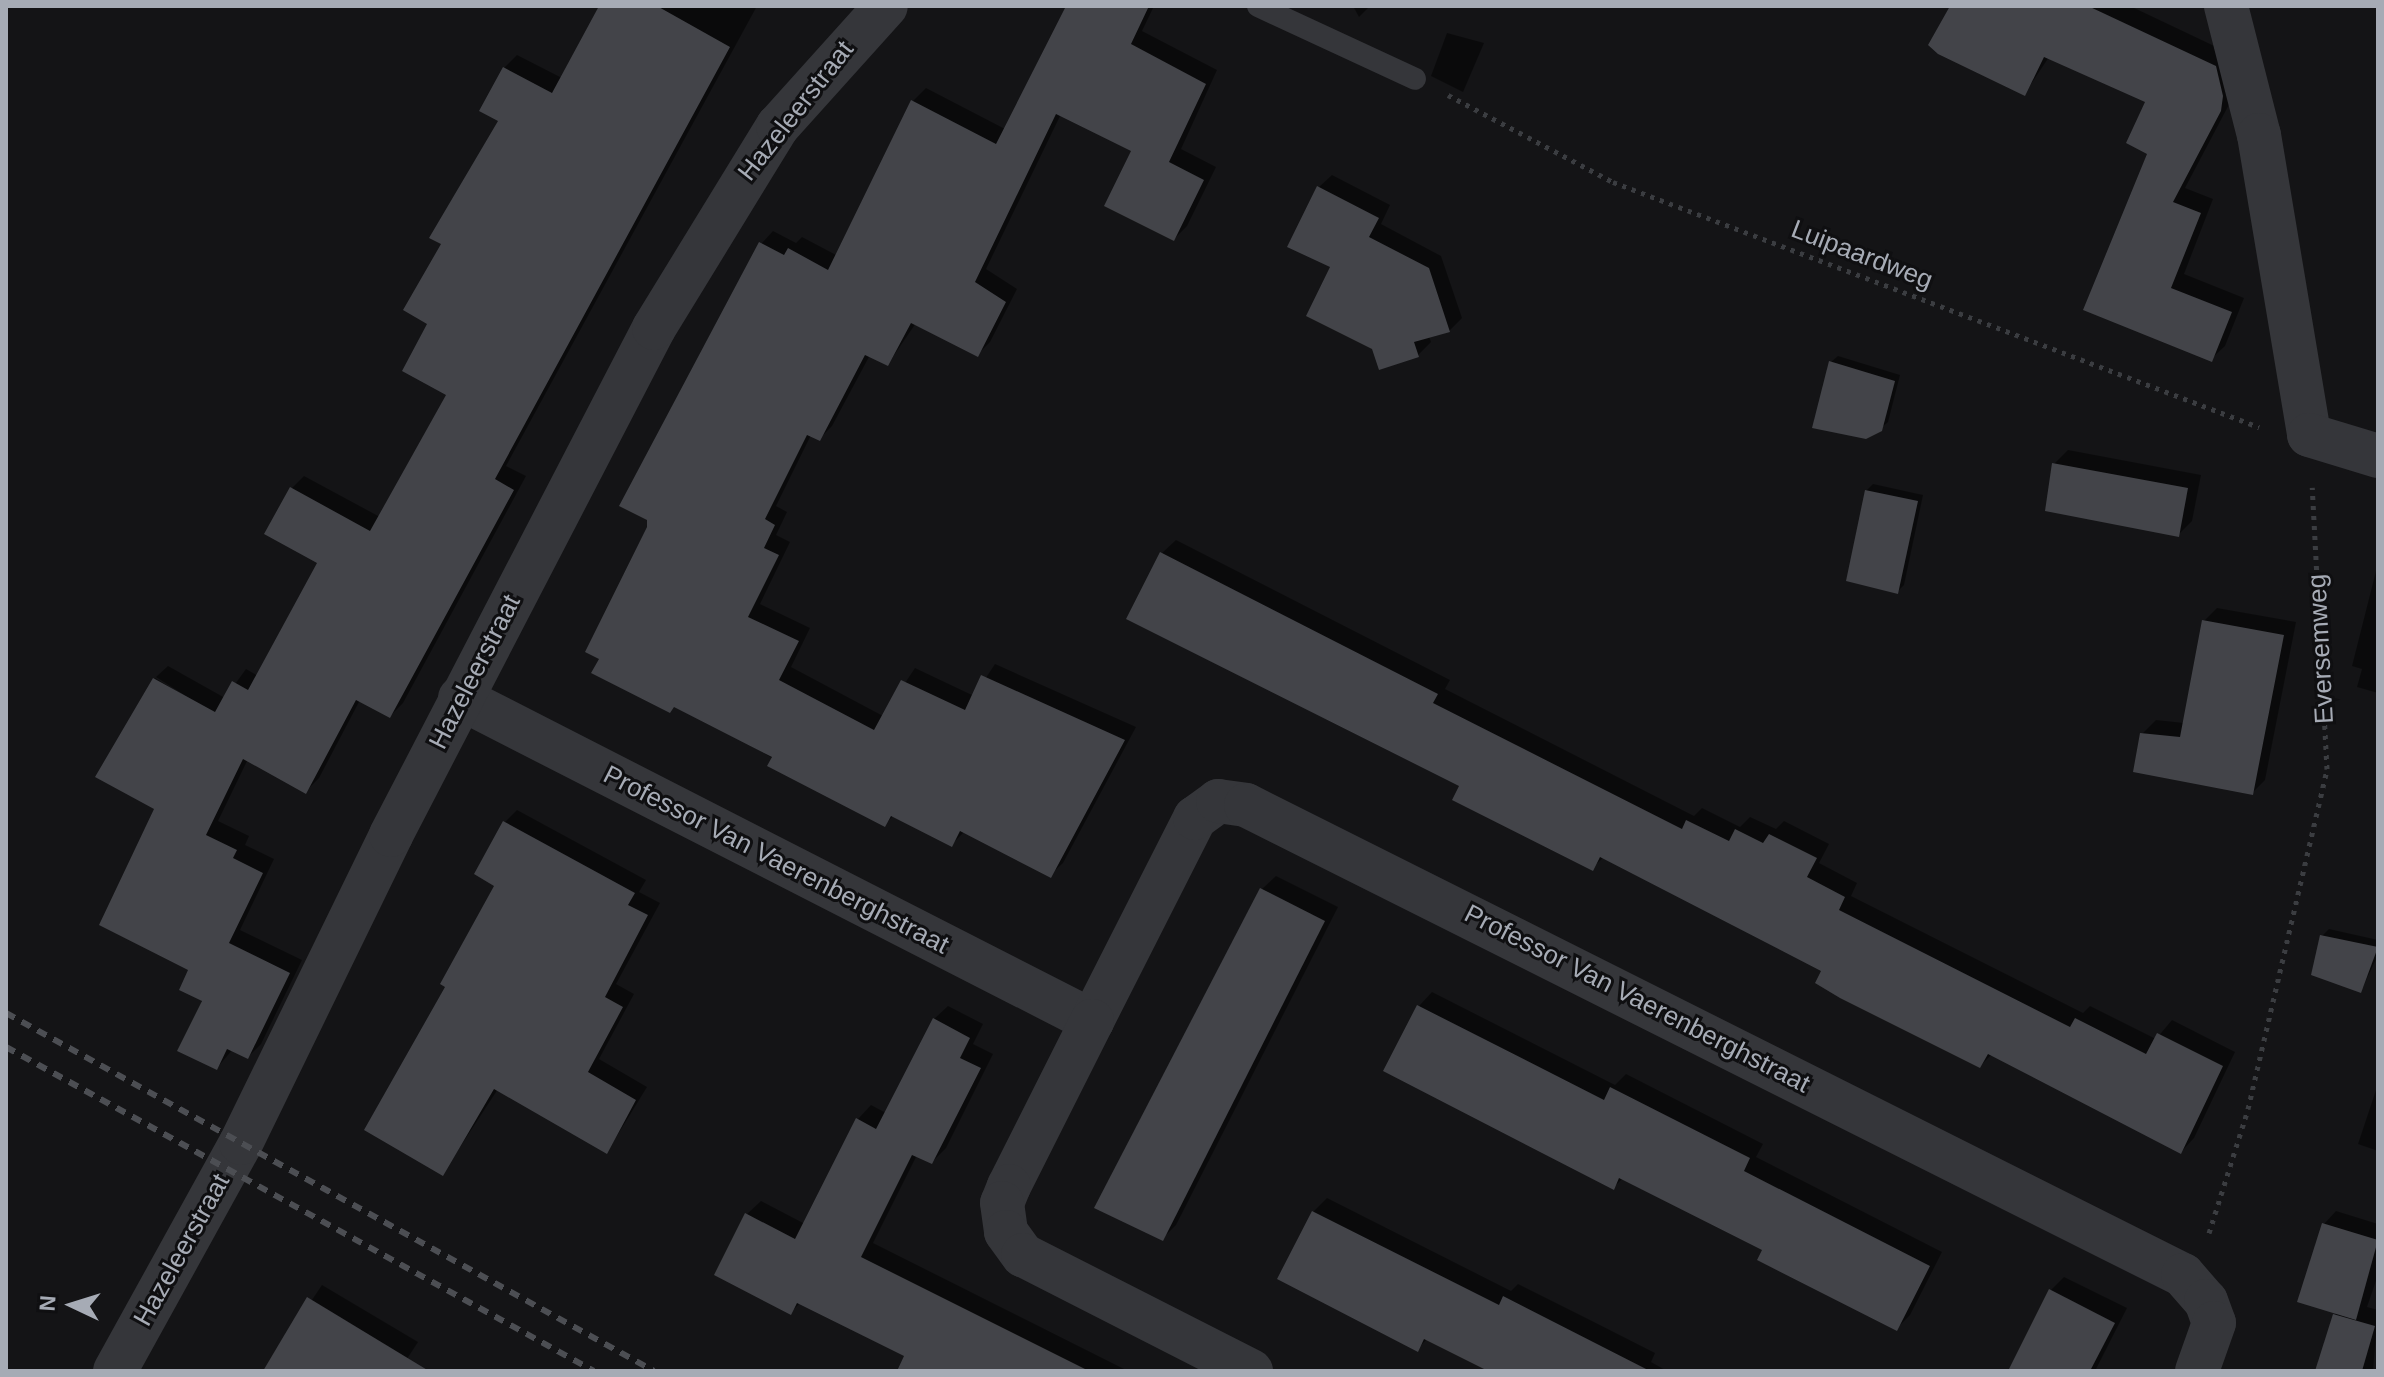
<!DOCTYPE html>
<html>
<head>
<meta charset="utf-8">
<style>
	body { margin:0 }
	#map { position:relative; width:2384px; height:1377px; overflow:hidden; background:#141416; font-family:Arial,sans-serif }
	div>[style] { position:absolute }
	.shadow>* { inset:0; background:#0007 }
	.building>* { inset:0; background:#434449 }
	.path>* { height:5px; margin-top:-2.5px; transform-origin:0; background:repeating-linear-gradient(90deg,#3b3d41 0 4px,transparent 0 10px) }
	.service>* { height:22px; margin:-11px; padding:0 11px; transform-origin:11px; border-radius:11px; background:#35363a }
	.minor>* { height:44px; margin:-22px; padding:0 22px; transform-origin:22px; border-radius:22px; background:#35363a }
	.rail>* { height:6px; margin-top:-3px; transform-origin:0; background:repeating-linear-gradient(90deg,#4c4e53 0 10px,transparent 0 18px) }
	span { translate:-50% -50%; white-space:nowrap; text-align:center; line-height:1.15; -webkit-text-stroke:6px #0f0f11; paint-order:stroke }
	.street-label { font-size:26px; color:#a6abb5 }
	.frame { position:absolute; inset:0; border:8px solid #a6abb5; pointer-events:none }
	.north { position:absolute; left:32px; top:1265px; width:80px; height:80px; -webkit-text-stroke:6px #0f0f11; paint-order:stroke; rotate:274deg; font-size:22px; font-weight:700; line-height:32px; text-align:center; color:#a6abb5 }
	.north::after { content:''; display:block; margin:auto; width:28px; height:36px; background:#a6abb5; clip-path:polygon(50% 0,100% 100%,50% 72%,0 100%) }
</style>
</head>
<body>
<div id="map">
	<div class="shadow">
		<div style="clip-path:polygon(601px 6px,757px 6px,506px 466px,526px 476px,403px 703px,390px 716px,360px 700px,319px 778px,306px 791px,248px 759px,218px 821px,249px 836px,245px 845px,274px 859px,240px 930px,302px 960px,261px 1044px,248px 1057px,233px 1049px,217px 1068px,156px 808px,97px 776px,155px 678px,222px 719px,156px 677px,168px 666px,225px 698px,246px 669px,258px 676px,320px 562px,291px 489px,304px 476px,380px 517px,448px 395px,430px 323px,443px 243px,500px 120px,504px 68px,517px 55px,562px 78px)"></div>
		<div style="clip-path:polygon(1068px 6px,1154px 6px,1142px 31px,1217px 70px,1181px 149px,1216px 167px,1187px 226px,1174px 239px,1134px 150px,1061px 114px,986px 269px,1017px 289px,990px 342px,977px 355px,916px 323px,888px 364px,870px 355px,832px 426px,819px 439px,811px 435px,776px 506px,787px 512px,776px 535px,790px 542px,760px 604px,810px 628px,791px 667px,883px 716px,915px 668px,974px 696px,995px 664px,1136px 727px,1063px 863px,1050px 875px,965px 831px,951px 845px,894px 815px,885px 824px,601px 658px,761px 244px,773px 231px,796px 243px,802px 237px,838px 256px,913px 101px,926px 88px,1005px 129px)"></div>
		<div style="clip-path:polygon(1353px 6px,1370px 6px,1359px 17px)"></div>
		<div style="clip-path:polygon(1952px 6px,2130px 6px,2229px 53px,2234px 95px,2185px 188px,2213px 199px,2184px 274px,2244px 298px,2225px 346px,2211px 359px,2086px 309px,2149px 153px,2148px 101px,2049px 57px,2025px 93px)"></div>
		<div style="clip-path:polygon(1447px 33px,1484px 43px,1463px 92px,1431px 76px)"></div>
		<div style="clip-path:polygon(1332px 175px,1390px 205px,1381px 224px,1441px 256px,1462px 318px,1449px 331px,1429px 336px,1431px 342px,1418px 355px,1374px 348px,1333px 266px,1319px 187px)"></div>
		<div style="clip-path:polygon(1838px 356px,1900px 375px,1888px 422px,1880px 429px,1831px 362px)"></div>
		<div style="clip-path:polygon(2068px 450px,2201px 475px,2192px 521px,2178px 535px,2054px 464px)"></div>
		<div style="clip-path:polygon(1873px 484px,1923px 495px,1904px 585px,1897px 592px,1866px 491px)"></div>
		<div style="clip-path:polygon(1176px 540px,1450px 680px,1445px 689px,1694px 816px,1702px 808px,1740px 827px,1750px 817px,1776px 829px,1784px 821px,1829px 844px,1819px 863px,1857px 883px,1851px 896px,2083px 1013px,2090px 1006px,2156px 1039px,2172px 1020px,2235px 1052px,2194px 1138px,2181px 1152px,1992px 1054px,1980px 1066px,1824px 970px,1604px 857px,1592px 868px,1462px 785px,1162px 553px)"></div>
		<div style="clip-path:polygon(2377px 567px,2378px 566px,2378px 693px,2357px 687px,2362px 669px,2352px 666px)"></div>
		<div style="clip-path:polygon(2217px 608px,2296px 622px,2265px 780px,2252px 793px,2142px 734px,2156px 720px,2184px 723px,2204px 621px)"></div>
		<div style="clip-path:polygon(517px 810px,646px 880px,639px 892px,660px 903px,616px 984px,634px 994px,599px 1059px,647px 1087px,607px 1152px,498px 1089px,443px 1173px,448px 986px,497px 885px,505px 822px)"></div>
		<div style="clip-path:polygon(1276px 876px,1338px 907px,1176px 1225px,1162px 1239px,1262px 889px)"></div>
		<div style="clip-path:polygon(2329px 929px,2378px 940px,2378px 955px,2361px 991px,2322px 936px)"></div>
		<div style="clip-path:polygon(1432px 992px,1615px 1085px,1626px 1074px,1763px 1144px,1756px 1157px,1942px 1252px,1910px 1315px,1896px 1329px,1764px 1249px,1623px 1178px,1613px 1188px,1419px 1006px)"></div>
		<div style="clip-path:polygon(948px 1006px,983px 1024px,973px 1044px,993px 1054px,946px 1148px,932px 1162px,917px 1155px,873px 1243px,1128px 1371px,904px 1371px,906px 1355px,801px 1302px,791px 1312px,747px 1214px,761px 1201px,805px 1224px,858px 1119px,871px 1105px,886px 1113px,934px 1019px)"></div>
		<div style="clip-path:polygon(2378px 1084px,2378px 1151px,2358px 1144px)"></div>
		<div style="clip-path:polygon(1327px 1198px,1511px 1291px,1518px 1284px,1588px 1319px,1655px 1353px,1651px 1362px,1667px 1371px,1492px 1371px,1427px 1339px,1417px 1349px,1313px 1212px)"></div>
		<div style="clip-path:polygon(2336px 1211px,2378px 1224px,2378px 1275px,2367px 1307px,2378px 1310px,2373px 1371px,2316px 1371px,2336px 1312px,2324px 1224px)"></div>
		<div style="clip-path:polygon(2064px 1277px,2127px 1308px,2095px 1371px,2010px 1371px,2051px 1290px)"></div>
		<div style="clip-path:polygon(322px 1285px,418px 1342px,399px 1371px,264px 1371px)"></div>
	</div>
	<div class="building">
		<div style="clip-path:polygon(599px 6px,657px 6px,730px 47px,495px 479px,514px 490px,390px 718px,356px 700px,306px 794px,243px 759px,206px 835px,237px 850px,233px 858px,263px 873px,229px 943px,290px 973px,248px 1059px,227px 1049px,217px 1070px,177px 1051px,202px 1001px,179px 990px,188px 970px,99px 925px,154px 809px,95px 777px,153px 678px,215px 712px,232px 681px,248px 690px,317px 563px,264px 534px,290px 487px,370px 531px,446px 395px,402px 371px,427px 324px,403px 310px,441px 244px,429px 238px,498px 121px,479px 111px,503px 67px,552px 93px)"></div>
		<div style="clip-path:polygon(1066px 6px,1149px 6px,1131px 44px,1206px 84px,1169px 162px,1204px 180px,1174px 241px,1104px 206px,1131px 151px,1056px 114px,975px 282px,1006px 302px,978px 357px,911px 323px,888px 366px,865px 355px,820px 441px,807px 435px,765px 519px,775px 525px,764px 548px,779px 555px,748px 617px,799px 641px,779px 680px,874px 730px,901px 680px,965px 710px,981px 675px,1125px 740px,1051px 878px,960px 831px,952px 847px,891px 816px,885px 827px,767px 766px,772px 757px,674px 707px,670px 713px,591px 673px,599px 659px,585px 652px,647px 527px,647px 520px,619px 506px,759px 242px,784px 255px,788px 248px,828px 270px,911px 100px,996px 144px)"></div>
		<div style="clip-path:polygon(1950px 6px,2088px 6px,2216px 66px,2223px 96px,2221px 111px,2173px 202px,2201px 213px,2171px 288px,2232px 312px,2212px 362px,2083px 310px,2147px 154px,2126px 143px,2145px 102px,2044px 57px,2025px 96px,1938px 54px,1928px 45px)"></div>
		<div style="clip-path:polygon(1317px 186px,1379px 218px,1369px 237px,1429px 268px,1450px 332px,1414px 342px,1419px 357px,1379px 370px,1372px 349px,1306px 316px,1330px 267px,1287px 247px)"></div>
		<div style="clip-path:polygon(1829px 361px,1895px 381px,1882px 431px,1866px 439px,1812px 428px)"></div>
		<div style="clip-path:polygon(2052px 463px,2188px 488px,2179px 537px,2045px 511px)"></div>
		<div style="clip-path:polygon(1865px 490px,1918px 501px,1898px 594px,1846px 581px)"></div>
		<div style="clip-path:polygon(1160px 552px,1438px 694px,1433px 703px,1682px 829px,1686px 820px,1729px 841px,1735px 829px,1763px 843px,1769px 834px,1817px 858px,1807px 877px,1845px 897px,1839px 910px,2070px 1027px,2075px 1018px,2146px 1054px,2157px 1033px,2223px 1066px,2181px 1154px,1988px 1054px,1980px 1068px,1840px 998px,1815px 983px,1821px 971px,1600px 857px,1593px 871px,1452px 800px,1459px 786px,1126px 619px)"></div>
		<div style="clip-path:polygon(2202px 620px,2284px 635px,2253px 795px,2133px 772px,2140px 733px,2180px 737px)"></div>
		<div style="clip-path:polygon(503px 821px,635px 893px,628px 905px,648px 915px,605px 997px,623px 1007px,588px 1072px,636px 1100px,607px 1154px,494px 1089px,443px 1176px,364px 1130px,445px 987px,440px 984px,494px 886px,474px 874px)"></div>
		<div style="clip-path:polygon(1260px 888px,1325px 921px,1163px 1241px,1094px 1208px)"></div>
		<div style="clip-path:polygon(2320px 935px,2378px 947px,2361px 993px,2311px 975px)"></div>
		<div style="clip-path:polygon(1417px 1005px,1604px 1100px,1610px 1087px,1750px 1158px,1744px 1171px,1930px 1266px,1897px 1331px,1757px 1260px,1762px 1250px,1619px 1178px,1614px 1190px,1383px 1071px)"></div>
		<div style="clip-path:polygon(933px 1018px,970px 1038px,960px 1058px,981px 1068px,932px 1164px,912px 1155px,861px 1257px,1089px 1371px,897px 1371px,904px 1356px,797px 1303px,791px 1315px,714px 1275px,745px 1213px,795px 1239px,856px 1118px,876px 1129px)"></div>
		<div style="clip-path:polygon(1312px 1211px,1499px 1305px,1503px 1296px,1650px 1371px,1488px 1371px,1424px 1339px,1418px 1352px,1277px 1279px)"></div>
		<div style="clip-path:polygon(2322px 1223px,2378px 1240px,2356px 1320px,2297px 1302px)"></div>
		<div style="clip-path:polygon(2049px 1289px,2115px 1323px,2090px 1371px,2008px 1371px)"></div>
		<div style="clip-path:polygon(307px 1297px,429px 1371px,263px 1371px)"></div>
		<div style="clip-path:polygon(2333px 1314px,2375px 1326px,2362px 1371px,2315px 1371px)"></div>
	</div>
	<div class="path">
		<div style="left:1448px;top:95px;width:187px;rotate:27.8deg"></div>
		<div style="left:1613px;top:182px;width:691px;rotate:20.77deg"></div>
		<div style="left:2209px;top:1233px;width:130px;rotate:-72.5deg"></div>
		<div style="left:2248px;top:1109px;width:349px;rotate:-76.9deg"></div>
		<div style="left:2327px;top:769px;width:282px;rotate:-93deg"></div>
	</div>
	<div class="service">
		<div style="left:1258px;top:6px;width:173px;rotate:24.9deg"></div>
	</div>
	<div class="minor">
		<div style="left:2226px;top:6px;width:133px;rotate:75.7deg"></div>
		<div style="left:2259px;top:135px;width:304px;rotate:80.5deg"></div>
		<div style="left:2309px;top:435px;width:72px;rotate:16.9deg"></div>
		<div style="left:460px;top:698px;width:710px;rotate:27.07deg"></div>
		<div style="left:1092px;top:1021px;width:228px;rotate:-63.1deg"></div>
		<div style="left:1195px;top:818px;width:29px;rotate:-36deg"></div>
		<div style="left:1218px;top:801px;width:28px;rotate:8deg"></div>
		<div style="left:1246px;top:805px;width:1048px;rotate:26.64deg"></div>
		<div style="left:2183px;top:1275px;width:35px;rotate:49deg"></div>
		<div style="left:2206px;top:1301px;width:23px;rotate:70deg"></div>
		<div style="left:2214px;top:1323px;width:51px;rotate:109.5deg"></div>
		<div style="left:1092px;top:1021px;width:185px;rotate:116.7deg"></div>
		<div style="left:1009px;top:1186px;width:18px;rotate:112deg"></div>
		<div style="left:1002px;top:1203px;width:29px;rotate:82deg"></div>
		<div style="left:1006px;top:1232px;width:29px;rotate:54deg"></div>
		<div style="left:1023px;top:1255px;width:256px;rotate:27deg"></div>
		<div style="left:115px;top:1371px;width:260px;rotate:-61.1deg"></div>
		<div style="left:241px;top:1143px;width:343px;rotate:-64deg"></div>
		<div style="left:391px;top:835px;width:571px;rotate:-62.58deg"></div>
		<div style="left:654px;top:328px;width:237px;rotate:-58.5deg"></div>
		<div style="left:778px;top:126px;width:161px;rotate:-48deg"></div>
	</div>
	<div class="rail">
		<div style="left:6px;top:1013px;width:740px;rotate:28.92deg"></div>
		<div style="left:6px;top:1047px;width:671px;rotate:28.86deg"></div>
	</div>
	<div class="street-label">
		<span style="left:796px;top:111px;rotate:-52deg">Hazeleerstraat</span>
		<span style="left:1862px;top:255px;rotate:21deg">Luipaardweg</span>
		<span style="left:2321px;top:649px;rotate:-93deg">Eversemweg</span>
		<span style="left:475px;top:672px;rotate:-63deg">Hazeleerstraat</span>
		<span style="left:776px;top:860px;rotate:27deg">Professor Van Vaerenberghstraat</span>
		<span style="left:1637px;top:999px;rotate:27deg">Professor Van Vaerenberghstraat</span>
		<span style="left:182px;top:1250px;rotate:-61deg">Hazeleerstraat</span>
	</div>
	<div class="frame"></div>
	<div class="north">N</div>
</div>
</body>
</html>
